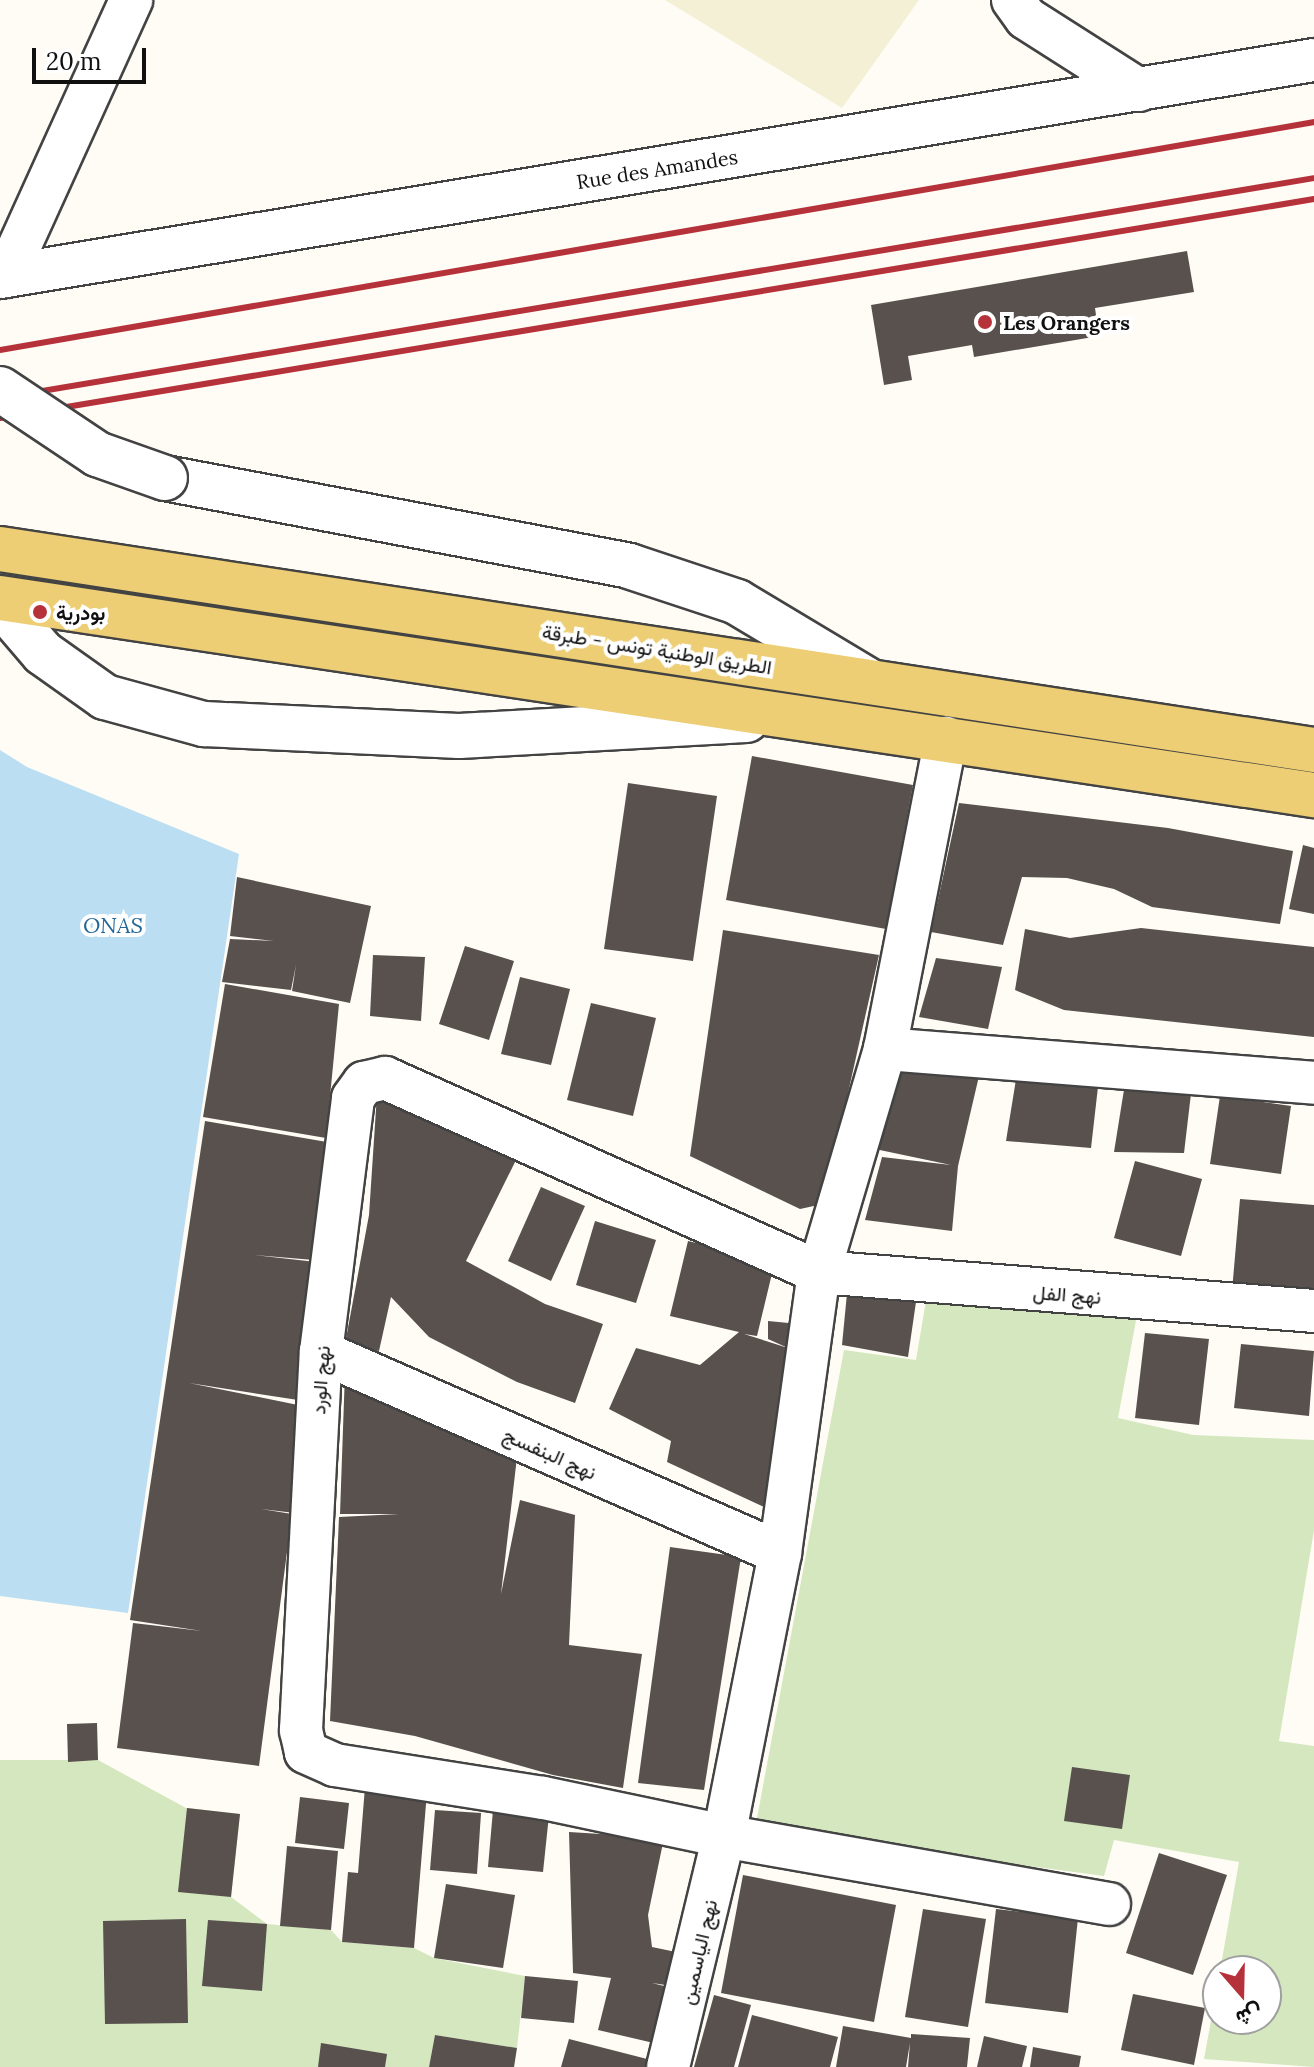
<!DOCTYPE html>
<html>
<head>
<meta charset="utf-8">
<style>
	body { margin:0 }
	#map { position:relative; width:1314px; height:2067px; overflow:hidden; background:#fefcf4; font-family:Lora,Vazirmatn,serif }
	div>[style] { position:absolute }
	.farmland>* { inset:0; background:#f3f0d5 }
	.green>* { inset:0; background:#d4e7bf }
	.water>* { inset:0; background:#bcdef2 }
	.building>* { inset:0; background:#58514d }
	.roads { filter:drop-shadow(2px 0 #434343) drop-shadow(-2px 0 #434343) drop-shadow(0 2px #434343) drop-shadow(0 -2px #434343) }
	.minor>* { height:42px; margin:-21px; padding:0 21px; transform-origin:21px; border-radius:21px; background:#fff }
	.tertiary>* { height:44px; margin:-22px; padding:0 22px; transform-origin:22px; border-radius:22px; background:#fff }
	.primary>* { height:44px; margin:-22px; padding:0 22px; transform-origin:22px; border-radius:22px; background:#edce75 }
	.rail>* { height:6px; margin:-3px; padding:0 3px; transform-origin:3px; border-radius:3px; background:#b6323a }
	.bridges { filter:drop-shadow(2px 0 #434343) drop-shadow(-2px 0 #434343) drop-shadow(0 2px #434343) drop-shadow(0 -2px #434343) }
	.tertiary-bridge>* { height:44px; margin:-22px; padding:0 22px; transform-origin:22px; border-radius:22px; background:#fff }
	.dots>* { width:22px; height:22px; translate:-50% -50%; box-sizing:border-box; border:4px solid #fff; border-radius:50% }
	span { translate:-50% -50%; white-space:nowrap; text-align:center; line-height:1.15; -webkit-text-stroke:8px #fff; paint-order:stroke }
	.street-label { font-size:20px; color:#101010 }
	.poi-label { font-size:20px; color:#101010; font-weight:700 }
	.left { translate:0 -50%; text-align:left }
	.water-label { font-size:22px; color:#269; font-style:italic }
	.north { position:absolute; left:1202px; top:1955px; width:80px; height:80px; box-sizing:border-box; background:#fff; border:2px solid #9f9f9f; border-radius:50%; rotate:160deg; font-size:22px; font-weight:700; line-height:32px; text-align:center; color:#101010 }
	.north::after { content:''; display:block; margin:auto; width:28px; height:36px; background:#b6323a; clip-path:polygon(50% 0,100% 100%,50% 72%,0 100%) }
	.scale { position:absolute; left:32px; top:48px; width:114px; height:36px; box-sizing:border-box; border:4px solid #101010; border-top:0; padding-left:10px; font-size:24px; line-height:28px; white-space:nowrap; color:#101010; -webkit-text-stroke:6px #fff; paint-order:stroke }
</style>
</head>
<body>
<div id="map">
	<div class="farmland">
		<div style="clip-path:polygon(665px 0,919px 0,842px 108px)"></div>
	</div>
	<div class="green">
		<div style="clip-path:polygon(933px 1259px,1139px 1304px,1118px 1418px,1193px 1435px,1314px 1440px,1314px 1530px,1279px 1741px,1314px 1746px,1314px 2067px,1204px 2059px,1218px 1983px,1218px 2019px,1266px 2019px,1266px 1971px,1220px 1971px,1239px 1862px,1114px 1840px,1104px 1876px,755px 1829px,844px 1350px,916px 1360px)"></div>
		<div style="clip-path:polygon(0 1760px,98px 1760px,186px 1808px,240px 1814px,231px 1897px,267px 1924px,331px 1930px,342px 1942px,414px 1948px,434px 1958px,525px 1976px,517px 2048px,435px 2035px,429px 2067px,0 2067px)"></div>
	</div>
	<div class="water">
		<div style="clip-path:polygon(0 750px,27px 767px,239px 854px,128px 1613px,0 1596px)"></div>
	</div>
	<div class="building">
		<div style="clip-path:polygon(1187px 251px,1194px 292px,1095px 308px,1099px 336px,974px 357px,972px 345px,908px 356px,912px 380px,884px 385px,871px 305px)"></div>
		<div style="clip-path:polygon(752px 756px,913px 785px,886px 929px,726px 900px)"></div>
		<div style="clip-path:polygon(628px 783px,717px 796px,693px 961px,604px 949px)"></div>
		<div style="clip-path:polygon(959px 803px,1168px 828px,1293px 851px,1280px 924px,1152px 907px,1114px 889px,1067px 878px,1022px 877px,1003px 945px,931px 932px)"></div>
		<div style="clip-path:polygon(1303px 845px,1314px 848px,1314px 914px,1289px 909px)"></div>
		<div style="clip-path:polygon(237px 877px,371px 906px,350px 1003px,292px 991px,296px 965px,291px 990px,222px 982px,230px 939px,274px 941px,230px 936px)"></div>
		<div style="clip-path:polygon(1141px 928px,1314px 947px,1314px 1037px,1064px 1010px,1015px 990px,1025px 929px,1070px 938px)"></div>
		<div style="clip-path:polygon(723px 930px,879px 955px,823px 1204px,800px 1209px,690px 1156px)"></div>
		<div style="clip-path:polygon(465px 946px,514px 961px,489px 1040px,439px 1024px)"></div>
		<div style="clip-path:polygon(373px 955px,425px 957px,421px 1021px,370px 1016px)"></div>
		<div style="clip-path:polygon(936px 958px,1002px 967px,988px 1029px,919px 1017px)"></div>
		<div style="clip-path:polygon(520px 977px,570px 989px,551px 1065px,501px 1054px)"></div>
		<div style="clip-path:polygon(225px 984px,339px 1004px,326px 1138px,203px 1117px)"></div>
		<div style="clip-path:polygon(591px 1003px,656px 1018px,633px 1116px,567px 1100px)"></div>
		<div style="clip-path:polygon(1018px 1067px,1099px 1078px,1091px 1148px,1006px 1141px)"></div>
		<div style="clip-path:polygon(902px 1071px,979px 1076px,958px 1166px,952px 1231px,865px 1220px,882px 1157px,951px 1165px,875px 1149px)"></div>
		<div style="clip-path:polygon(1127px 1071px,1192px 1085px,1184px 1153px,1114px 1152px)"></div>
		<div style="clip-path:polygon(378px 1079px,516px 1160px,466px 1261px,545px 1304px,603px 1324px,575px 1403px,517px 1382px,429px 1337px,391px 1297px,379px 1351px,345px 1344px,369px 1215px)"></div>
		<div style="clip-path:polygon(1220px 1096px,1291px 1106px,1281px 1174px,1210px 1164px)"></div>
		<div style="clip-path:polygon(205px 1121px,327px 1142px,314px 1260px,253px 1255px,316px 1262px,298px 1400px,189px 1383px,298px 1405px,295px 1513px,261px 1509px,292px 1514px,259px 1766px,117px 1748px,133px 1623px,202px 1631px,130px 1620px)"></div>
		<div style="clip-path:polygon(1135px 1161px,1202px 1179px,1181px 1256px,1114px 1238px)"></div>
		<div style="clip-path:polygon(541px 1187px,585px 1206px,551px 1281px,508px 1261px)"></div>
		<div style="clip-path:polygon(1240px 1199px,1314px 1205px,1314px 1297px,1232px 1291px)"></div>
		<div style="clip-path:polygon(595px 1221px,656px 1240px,636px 1303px,576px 1285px)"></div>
		<div style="clip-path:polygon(688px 1241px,775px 1261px,757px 1336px,744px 1334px,788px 1348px,768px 1339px,768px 1321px,799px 1324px,796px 1350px,779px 1393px,764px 1507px,667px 1462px,671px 1441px,609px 1409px,636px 1348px,700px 1365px,739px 1332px,670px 1316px)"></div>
		<div style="clip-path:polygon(848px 1283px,917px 1295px,908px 1357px,842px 1345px)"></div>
		<div style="clip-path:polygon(1145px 1333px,1209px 1339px,1199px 1425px,1135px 1418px)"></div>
		<div style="clip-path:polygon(1241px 1344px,1314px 1351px,1309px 1416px,1234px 1408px)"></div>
		<div style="clip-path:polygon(345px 1372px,393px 1407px,427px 1400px,519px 1440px,501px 1594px,520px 1500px,575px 1515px,569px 1645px,642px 1654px,623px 1788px,553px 1775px,415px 1736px,330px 1721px,339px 1517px,399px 1514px,340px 1514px)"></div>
		<div style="clip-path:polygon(670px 1547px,741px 1557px,704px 1790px,638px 1783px)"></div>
		<div style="clip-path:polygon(97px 1723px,98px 1760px,68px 1762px,67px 1724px)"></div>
		<div style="clip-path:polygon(1072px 1767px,1130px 1775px,1122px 1829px,1064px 1821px)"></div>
		<div style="clip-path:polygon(365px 1787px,427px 1792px,414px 1948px,342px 1942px,348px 1872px,358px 1873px)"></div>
		<div style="clip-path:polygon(300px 1797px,349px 1803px,344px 1849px,295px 1843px)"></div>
		<div style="clip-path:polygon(187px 1808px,240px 1814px,231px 1897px,178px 1892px)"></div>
		<div style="clip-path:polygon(435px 1810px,481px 1813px,477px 1874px,430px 1870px)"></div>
		<div style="clip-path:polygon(493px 1810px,549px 1815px,543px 1872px,488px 1867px)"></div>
		<div style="clip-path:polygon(569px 1832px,664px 1838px,648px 1915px,652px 1947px,676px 1952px,672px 1986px,652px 1983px,672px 1988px,658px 2044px,598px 2030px,611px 1978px,573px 1973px)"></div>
		<div style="clip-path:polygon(287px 1846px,338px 1851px,331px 1930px,280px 1926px)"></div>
		<div style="clip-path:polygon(1159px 1853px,1227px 1875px,1193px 1975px,1126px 1953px)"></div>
		<div style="clip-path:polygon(743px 1875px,896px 1905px,874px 2022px,721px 1993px)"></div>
		<div style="clip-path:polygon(446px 1884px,515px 1895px,503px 1968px,434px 1958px)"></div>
		<div style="clip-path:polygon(923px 1909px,986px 1919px,968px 2027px,905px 2017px)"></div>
		<div style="clip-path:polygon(996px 1909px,1078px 1918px,1068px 2013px,985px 2003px)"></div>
		<div style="clip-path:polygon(186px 1919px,188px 2023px,105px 2024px,103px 1921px)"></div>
		<div style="clip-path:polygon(208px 1920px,267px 1924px,262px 1991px,202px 1986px)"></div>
		<div style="clip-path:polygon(525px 1976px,578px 1981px,574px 2023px,521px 2018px)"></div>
		<div style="clip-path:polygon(1133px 1994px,1205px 2008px,1194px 2065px,1121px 2050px)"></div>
		<div style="clip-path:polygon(714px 1995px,751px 2005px,734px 2067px,694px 2067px)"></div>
		<div style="clip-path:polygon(752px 2015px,838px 2037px,830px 2067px,738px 2067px)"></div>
		<div style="clip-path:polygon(843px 2026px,911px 2038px,911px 2034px,970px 2038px,967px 2067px,908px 2067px,910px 2043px,906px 2067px,836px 2067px)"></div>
		<div style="clip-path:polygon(435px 2035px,517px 2048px,514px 2067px,429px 2067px)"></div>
		<div style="clip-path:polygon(984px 2036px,1027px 2046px,1022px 2067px,977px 2067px)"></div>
		<div style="clip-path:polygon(569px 2039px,651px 2060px,649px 2067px,561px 2067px)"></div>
		<div style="clip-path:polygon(321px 2043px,387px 2054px,385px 2067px,318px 2067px)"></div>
		<div style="clip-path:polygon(1033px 2047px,1081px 2056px,1079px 2067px,1030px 2067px)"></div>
	</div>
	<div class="roads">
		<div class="minor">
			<div style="left:1013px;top:0;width:22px;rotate:54deg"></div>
			<div style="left:1026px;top:18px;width:134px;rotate:32.5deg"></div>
			<div style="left:6px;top:276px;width:303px;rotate:-65.6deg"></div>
			<div style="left:0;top:277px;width:1332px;rotate:-9.38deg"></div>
			<div style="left:885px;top:1049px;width:430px;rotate:4.5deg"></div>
			<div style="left:321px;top:1352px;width:501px;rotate:23.65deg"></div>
			<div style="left:1109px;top:1904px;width:391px;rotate:-170deg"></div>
			<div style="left:724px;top:1836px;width:185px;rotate:-168.1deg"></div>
			<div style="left:543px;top:1798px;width:211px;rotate:-171deg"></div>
			<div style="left:335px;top:1765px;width:32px;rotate:-156deg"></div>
			<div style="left:306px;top:1752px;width:23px;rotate:-103deg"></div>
			<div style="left:301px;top:1730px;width:379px;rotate:-87deg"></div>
			<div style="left:321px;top:1352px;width:256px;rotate:-82.8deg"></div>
			<div style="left:353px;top:1098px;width:19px;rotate:-54deg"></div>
			<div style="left:364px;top:1083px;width:22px;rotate:-13deg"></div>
			<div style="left:385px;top:1078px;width:475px;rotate:24.1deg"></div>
			<div style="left:819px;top:1272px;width:497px;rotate:4.5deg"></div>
			<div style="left:668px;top:2067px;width:238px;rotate:-76.4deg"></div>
			<div style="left:724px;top:1836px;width:288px;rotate:-78.8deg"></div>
			<div style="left:780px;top:1553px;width:284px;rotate:-82.1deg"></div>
			<div style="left:819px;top:1272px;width:233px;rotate:-73.5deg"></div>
			<div style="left:885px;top:1049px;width:317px;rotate:-78.9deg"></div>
		</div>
		<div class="tertiary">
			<div style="left:165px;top:478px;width:472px;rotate:10.7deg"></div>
			<div style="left:629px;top:566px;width:114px;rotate:18.4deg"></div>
			<div style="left:737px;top:602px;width:154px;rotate:30.9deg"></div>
			<div style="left:0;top:603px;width:66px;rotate:49.3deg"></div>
			<div style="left:43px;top:653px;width:76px;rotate:35.4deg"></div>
			<div style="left:105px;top:697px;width:103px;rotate:15.3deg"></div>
			<div style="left:204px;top:724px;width:255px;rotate:2.7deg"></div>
			<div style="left:459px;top:736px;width:288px;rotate:-3.2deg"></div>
		</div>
		<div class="primary">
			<div style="left:0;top:549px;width:1329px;rotate:8.7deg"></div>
			<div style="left:0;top:598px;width:1329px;rotate:8.53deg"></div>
		</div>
	</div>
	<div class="rail">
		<div style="left:0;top:350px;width:1334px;rotate:-9.84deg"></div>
		<div style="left:0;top:398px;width:1332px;rotate:-9.5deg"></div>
		<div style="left:0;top:418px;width:1332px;rotate:-9.46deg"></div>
	</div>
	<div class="bridges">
		<div class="tertiary-bridge">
			<div style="left:0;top:389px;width:117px;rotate:33.8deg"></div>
			<div style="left:97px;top:454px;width:72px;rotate:19.4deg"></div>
		</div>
	</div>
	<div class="dots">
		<div style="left:985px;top:322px;background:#b6323a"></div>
		<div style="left:40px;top:612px;background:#b6323a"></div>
	</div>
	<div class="street-label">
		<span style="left:657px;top:169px;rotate:-9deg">Rue des Amandes</span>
		<span style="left:657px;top:649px;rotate:9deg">الطريق الوطنية تونس - طبرقة</span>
		<span style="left:1067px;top:1294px;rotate:4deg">نهج الفل</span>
		<span style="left:320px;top:1380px;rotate:-86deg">نهج الورد</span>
		<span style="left:550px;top:1453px;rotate:24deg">نهج البنفسج</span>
		<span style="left:698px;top:1952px;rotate:-77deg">نهج الياسمين</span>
	</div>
	<div class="poi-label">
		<span class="left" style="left:1003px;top:322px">Les Orangers</span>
		<span class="left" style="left:56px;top:612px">بودرية</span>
	</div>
	<div class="water-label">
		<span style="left:113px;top:926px">ONAS</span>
	</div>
	<div class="north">ش</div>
	<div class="scale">20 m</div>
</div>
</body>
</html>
